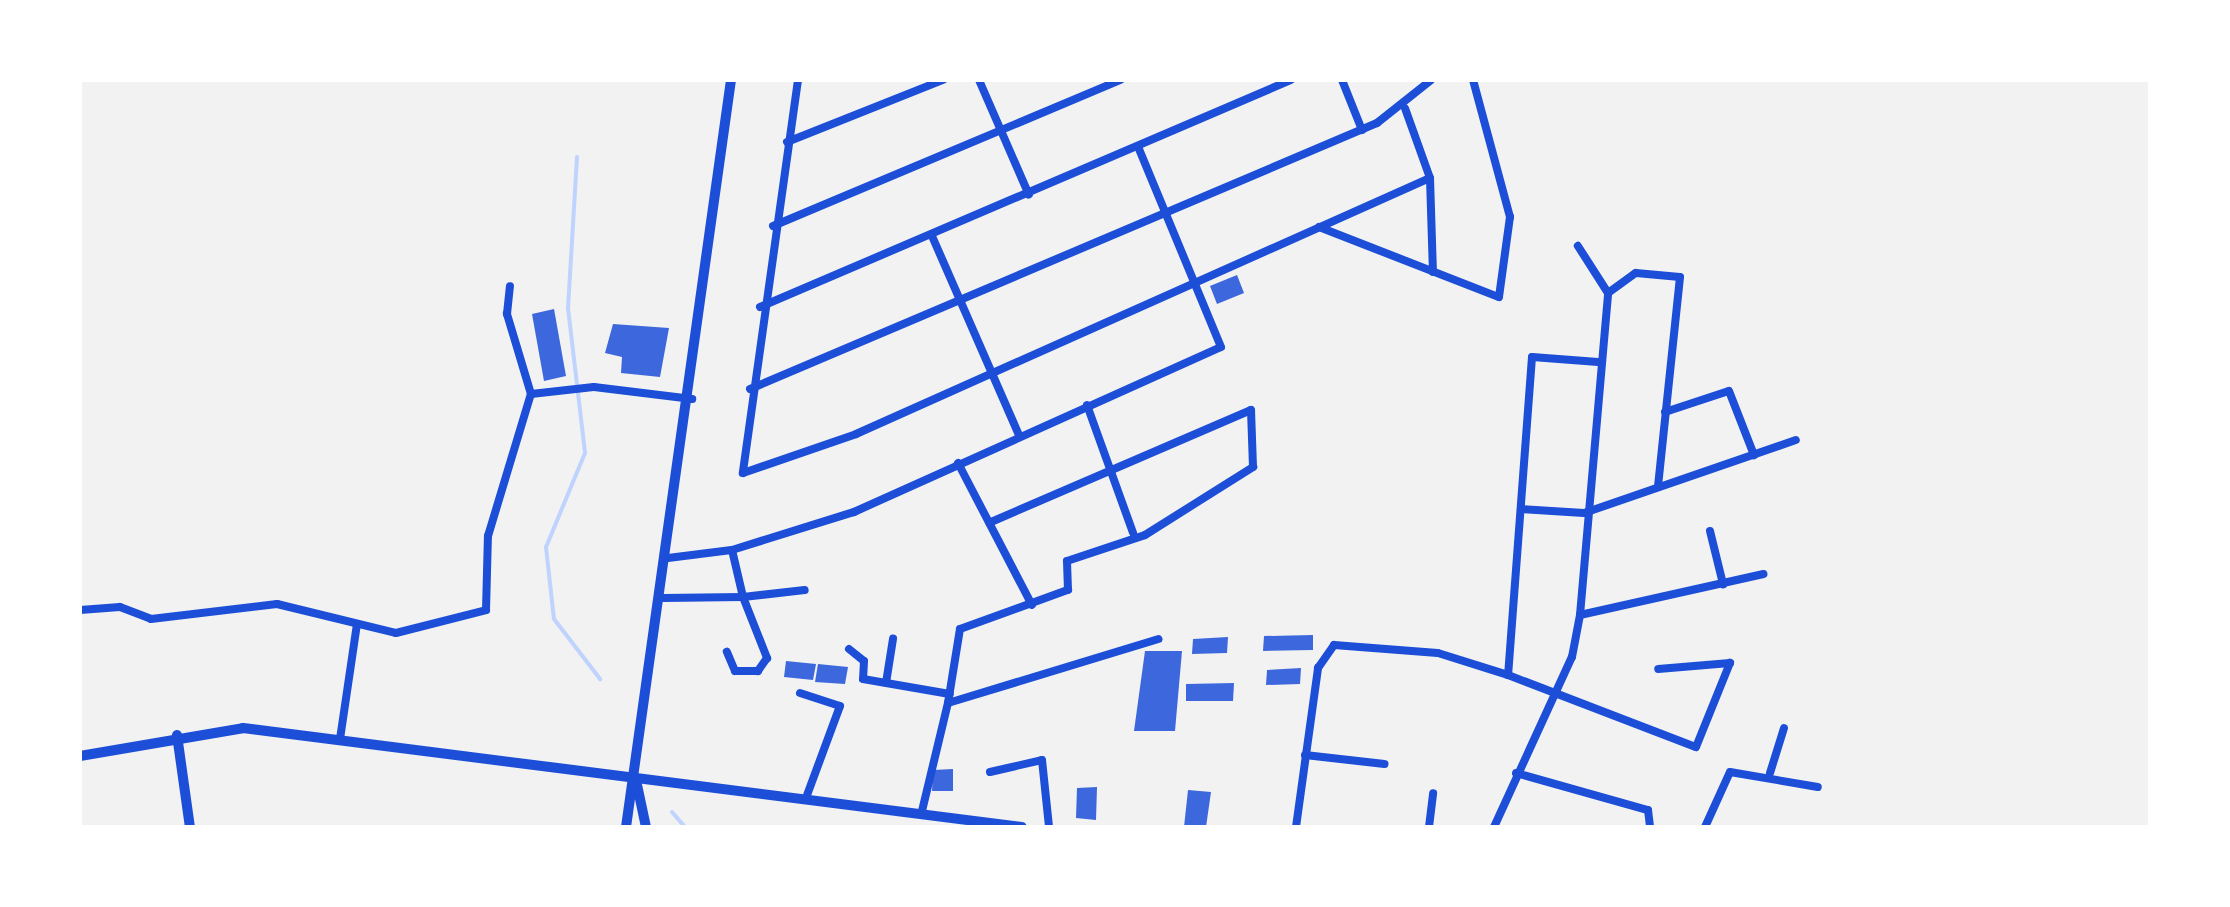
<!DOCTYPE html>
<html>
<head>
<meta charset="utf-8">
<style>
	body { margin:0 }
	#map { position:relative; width:2230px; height:907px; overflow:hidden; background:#f2f2f2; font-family:Signika,sans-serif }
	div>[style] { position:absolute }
	.stream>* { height:4px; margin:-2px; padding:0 2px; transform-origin:2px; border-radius:2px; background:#bfd3fe }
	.building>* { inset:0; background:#3d67dc }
	.minor>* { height:8px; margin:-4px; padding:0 4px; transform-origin:4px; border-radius:4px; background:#1d4ed8 }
	.tertiary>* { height:10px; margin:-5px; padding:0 5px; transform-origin:5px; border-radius:5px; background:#1d4ed8 }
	span { translate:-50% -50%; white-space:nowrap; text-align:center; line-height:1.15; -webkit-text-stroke:10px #fff; paint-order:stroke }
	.frame { position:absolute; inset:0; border:82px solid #fff; pointer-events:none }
</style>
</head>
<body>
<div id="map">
	<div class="stream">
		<div style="left:577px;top:157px;width:151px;rotate:93.4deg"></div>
		<div style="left:568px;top:308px;width:146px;rotate:83.3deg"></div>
		<div style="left:585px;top:453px;width:102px;rotate:112.5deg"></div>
		<div style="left:546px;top:547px;width:72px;rotate:83.7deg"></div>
		<div style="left:554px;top:619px;width:76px;rotate:52.5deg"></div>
		<div style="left:672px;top:812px;width:20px;rotate:49deg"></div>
	</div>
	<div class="building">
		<div style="clip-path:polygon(1237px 275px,1244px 293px,1217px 304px,1210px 286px)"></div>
		<div style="clip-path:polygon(554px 309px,566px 376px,544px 381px,532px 314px)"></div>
		<div style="clip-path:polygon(613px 324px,669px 328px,660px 377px,621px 373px,622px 357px,605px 353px)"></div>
		<div style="clip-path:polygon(1313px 635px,1313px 650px,1263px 651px,1264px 636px)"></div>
		<div style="clip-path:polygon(1228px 637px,1227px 653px,1192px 654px,1193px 639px)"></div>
		<div style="clip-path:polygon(1145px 651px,1182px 651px,1175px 731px,1134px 731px)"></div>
		<div style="clip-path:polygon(786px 661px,816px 664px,813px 680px,784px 677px)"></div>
		<div style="clip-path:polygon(818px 664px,848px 667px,845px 684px,815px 682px)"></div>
		<div style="clip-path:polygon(1301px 668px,1300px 684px,1266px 685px,1267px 670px)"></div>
		<div style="clip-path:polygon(1234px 683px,1233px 701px,1186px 701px,1186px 684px)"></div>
		<div style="clip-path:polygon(953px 769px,953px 791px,932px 791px,933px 770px)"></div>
		<div style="clip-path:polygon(1097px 787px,1096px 820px,1076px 818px,1077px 788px)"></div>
		<div style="clip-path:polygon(1188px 790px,1211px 792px,1206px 827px,1184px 827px)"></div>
	</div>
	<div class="minor">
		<div style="left:798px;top:80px;width:397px;rotate:98deg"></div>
		<div style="left:743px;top:473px;width:120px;rotate:-19deg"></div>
		<div style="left:856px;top:434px;width:628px;rotate:-24.04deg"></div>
		<div style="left:1430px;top:178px;width:74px;rotate:-109.7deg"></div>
		<div style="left:979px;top:80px;width:125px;rotate:66.5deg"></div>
		<div style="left:1342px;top:80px;width:54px;rotate:68.2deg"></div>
		<div style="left:787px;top:142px;width:168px;rotate:-21.7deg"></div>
		<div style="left:1430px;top:178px;width:94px;rotate:88.2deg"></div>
		<div style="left:773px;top:226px;width:377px;rotate:-22.8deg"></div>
		<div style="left:1319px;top:227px;width:193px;rotate:21.3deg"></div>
		<div style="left:1499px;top:297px;width:81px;rotate:-82.2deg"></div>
		<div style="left:1510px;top:217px;width:142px;rotate:-105.1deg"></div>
		<div style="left:932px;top:236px;width:217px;rotate:66.4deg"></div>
		<div style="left:1608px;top:293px;width:34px;rotate:-36deg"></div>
		<div style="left:1636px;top:273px;width:44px;rotate:5.2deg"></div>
		<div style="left:1680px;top:277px;width:211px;rotate:96deg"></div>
		<div style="left:760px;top:307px;width:577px;rotate:-23.15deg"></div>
		<div style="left:1598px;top:362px;width:66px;rotate:-175.7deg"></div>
		<div style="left:1532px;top:357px;width:319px;rotate:94.3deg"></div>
		<div style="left:1508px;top:675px;width:201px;rotate:21deg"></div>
		<div style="left:1696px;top:747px;width:91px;rotate:-68deg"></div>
		<div style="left:1730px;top:663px;width:72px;rotate:175.2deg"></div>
		<div style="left:750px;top:389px;width:681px;rotate:-22.99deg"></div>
		<div style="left:1377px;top:123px;width:69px;rotate:-38.5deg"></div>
		<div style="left:531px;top:394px;width:63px;rotate:-6.3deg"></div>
		<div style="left:594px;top:387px;width:99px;rotate:7deg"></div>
		<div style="left:1087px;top:405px;width:136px;rotate:70.2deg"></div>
		<div style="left:1665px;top:412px;width:67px;rotate:-18.2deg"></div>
		<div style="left:1729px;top:391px;width:69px;rotate:68.7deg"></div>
		<div style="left:958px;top:463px;width:160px;rotate:62.5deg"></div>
		<div style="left:1521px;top:509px;width:63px;rotate:3.6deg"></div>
		<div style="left:1584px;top:513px;width:224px;rotate:-19deg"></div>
		<div style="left:1710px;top:531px;width:55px;rotate:76.2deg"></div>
		<div style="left:732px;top:550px;width:48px;rotate:76.8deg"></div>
		<div style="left:743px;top:597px;width:62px;rotate:-6.4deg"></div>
		<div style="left:668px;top:558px;width:64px;rotate:-7.1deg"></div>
		<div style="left:732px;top:550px;width:128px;rotate:-17.3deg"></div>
		<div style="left:854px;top:512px;width:402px;rotate:-24.2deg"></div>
		<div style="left:1221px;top:347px;width:214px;rotate:-112.5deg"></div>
		<div style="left:663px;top:598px;width:80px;rotate:-0.7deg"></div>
		<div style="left:743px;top:597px;width:66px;rotate:68.5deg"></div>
		<div style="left:767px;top:658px;width:16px;rotate:125deg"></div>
		<div style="left:758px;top:671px;width:23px;rotate:180deg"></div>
		<div style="left:735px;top:671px;width:21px;rotate:-113deg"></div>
		<div style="left:80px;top:610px;width:40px;rotate:-4.3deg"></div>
		<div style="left:120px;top:607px;width:33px;rotate:21deg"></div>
		<div style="left:151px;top:619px;width:127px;rotate:-6.8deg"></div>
		<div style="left:277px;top:604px;width:122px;rotate:13.7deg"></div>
		<div style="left:396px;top:633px;width:93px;rotate:-14.3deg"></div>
		<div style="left:486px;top:610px;width:74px;rotate:-88.5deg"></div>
		<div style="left:488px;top:536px;width:148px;rotate:-73.2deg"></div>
		<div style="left:531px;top:394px;width:84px;rotate:-106.7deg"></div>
		<div style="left:507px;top:314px;width:28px;rotate:-84deg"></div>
		<div style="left:1580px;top:615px;width:188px;rotate:-12.6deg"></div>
		<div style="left:849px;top:649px;width:19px;rotate:39deg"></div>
		<div style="left:864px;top:661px;width:18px;rotate:93deg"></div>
		<div style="left:863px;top:679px;width:88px;rotate:9.8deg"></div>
		<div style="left:886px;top:683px;width:45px;rotate:-81deg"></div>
		<div style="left:800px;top:693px;width:42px;rotate:18deg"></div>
		<div style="left:840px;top:706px;width:98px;rotate:110.3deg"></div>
		<div style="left:948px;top:703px;width:75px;rotate:-80.8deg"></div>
		<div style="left:960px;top:629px;width:115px;rotate:-19.9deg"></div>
		<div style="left:1068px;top:590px;width:29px;rotate:-92deg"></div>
		<div style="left:1067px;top:561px;width:82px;rotate:-18.4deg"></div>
		<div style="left:1145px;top:535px;width:128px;rotate:-32.2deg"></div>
		<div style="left:1253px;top:467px;width:57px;rotate:-92deg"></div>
		<div style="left:1251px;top:410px;width:285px;rotate:156.7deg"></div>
		<div style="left:340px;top:739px;width:116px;rotate:-81.6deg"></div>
		<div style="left:1305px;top:755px;width:80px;rotate:6.5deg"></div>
		<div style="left:990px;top:772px;width:53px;rotate:-13deg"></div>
		<div style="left:1042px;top:760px;width:67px;rotate:84deg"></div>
		<div style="left:1516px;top:773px;width:137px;rotate:15.7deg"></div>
		<div style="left:1648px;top:810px;width:17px;rotate:83deg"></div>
		<div style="left:1770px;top:773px;width:47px;rotate:-72.7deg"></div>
		<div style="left:922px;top:811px;width:111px;rotate:-76.5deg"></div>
		<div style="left:948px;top:703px;width:220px;rotate:-16.9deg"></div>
		<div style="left:1296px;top:827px;width:161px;rotate:-82.1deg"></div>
		<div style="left:1318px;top:668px;width:28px;rotate:-55deg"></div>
		<div style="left:1334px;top:645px;width:104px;rotate:4.4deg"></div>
		<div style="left:1438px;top:653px;width:73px;rotate:17.4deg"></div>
		<div style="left:1429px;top:827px;width:34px;rotate:-83deg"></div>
		<div style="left:1494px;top:827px;width:187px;rotate:-65.4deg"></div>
		<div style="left:1572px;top:657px;width:43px;rotate:-79.2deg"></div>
		<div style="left:1580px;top:615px;width:323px;rotate:-85deg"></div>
		<div style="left:1608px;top:293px;width:56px;rotate:-122.6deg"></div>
		<div style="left:1705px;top:827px;width:60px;rotate:-65.6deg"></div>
		<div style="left:1730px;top:772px;width:89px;rotate:9.7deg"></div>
	</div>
	<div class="tertiary">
		<div style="left:177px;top:735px;width:93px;rotate:82deg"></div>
		<div style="left:80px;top:756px;width:165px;rotate:-9.7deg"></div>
		<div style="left:243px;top:728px;width:785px;rotate:7.24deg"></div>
		<div style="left:636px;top:780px;width:48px;rotate:78deg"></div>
		<div style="left:626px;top:827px;width:754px;rotate:-82deg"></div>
	</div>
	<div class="frame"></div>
</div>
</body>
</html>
